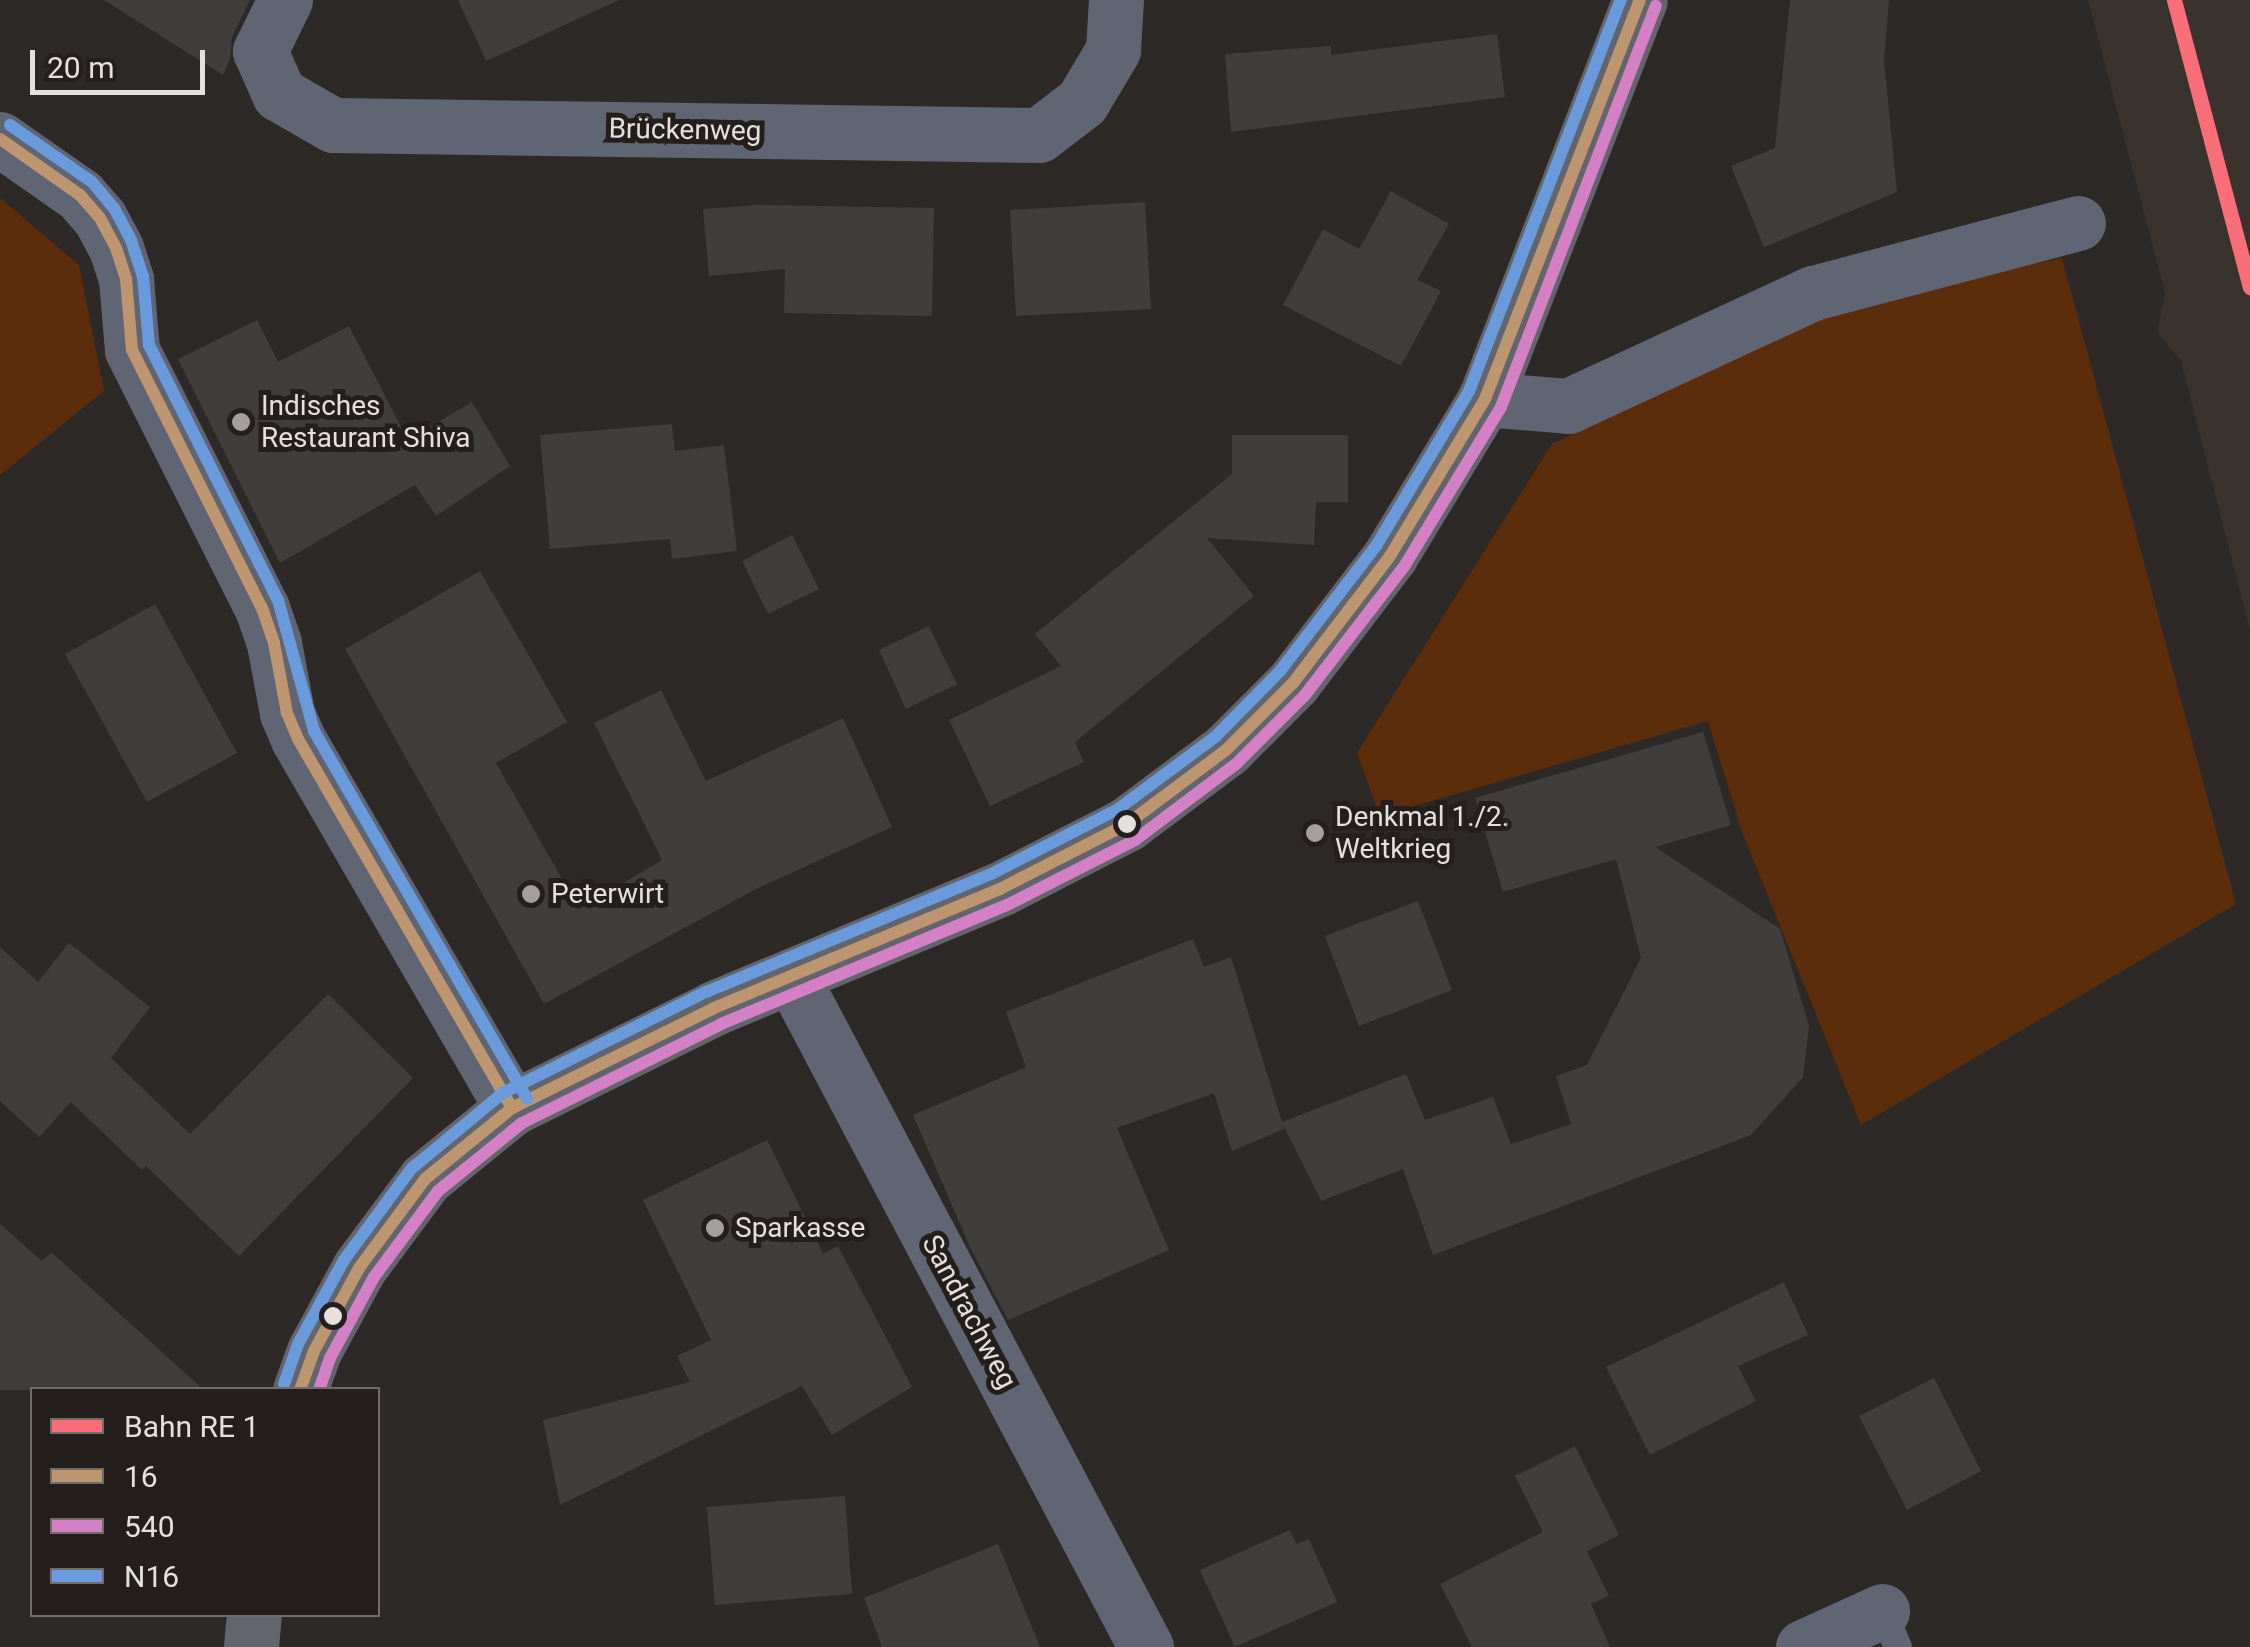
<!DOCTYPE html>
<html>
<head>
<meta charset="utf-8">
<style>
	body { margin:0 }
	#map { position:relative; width:2250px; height:1647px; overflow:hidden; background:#2c2927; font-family:Roboto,sans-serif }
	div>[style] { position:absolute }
	.built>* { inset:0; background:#3a322d }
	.green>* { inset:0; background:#5c2d0a }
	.building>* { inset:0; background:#403e3c }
	.service>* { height:28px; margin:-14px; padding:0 14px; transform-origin:14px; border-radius:14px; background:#5f6572 }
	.minor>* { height:55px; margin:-27.5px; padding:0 27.5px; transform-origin:27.5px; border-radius:27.5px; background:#5f6572 }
	.primary>* { height:55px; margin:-27.5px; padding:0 27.5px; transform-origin:27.5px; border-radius:27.5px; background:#62656d }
	.bus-1>* { height:12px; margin:-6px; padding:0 6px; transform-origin:6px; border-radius:6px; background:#bd956f }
	.bus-2>* { height:12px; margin:-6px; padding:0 6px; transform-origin:6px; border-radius:6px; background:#d380c5 }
	.bus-3>* { height:12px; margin:-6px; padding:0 6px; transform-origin:6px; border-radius:6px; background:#699bdc }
	.rail-1>* { height:15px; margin:-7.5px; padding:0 7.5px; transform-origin:7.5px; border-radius:7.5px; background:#fa6e7a }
	.dots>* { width:28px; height:28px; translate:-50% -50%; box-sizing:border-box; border:5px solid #241f1c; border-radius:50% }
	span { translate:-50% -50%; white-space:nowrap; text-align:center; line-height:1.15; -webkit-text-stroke:10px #241f1c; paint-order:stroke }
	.street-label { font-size:28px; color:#e3e0de }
	.poi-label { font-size:28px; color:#e3e0de }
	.left { translate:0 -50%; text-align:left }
	.legend { position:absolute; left:30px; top:1387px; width:350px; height:230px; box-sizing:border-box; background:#241f1c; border:2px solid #706c6a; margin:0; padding:12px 18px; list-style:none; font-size:30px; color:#e3e0de }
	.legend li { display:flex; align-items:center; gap:20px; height:50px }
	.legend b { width:50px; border:2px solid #706c6a }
	.scale { position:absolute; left:30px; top:50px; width:175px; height:45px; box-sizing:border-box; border:5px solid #e3e0de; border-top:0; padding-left:12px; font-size:30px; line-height:35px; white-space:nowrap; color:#e3e0de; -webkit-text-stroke:8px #241f1c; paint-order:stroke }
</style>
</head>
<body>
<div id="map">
	<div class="built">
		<div style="clip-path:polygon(2088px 0,2250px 0,2250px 631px,2181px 361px,2157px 332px,2165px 293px)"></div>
	</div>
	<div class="green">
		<div style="clip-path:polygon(0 198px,79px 265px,104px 391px,0 475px)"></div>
		<div style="clip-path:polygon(2062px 258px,2236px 904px,1861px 1125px,1742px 832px,1708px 721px,1380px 816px,1357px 753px,1552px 444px,1824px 310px)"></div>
	</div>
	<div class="building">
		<div style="clip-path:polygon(104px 0,250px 0,232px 37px,230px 59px,223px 75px)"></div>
		<div style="clip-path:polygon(458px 0,619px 0,486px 61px)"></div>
		<div style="clip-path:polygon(1790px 0,1889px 0,1884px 61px,1897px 192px,1764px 247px,1731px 166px,1775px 148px)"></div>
		<div style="clip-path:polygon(1497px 34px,1505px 97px,1231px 132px,1225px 54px,1331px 46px,1331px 55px)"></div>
		<div style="clip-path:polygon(1391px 191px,1449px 224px,1417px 280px,1441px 291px,1401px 366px,1283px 305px,1323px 229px,1359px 249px)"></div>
		<div style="clip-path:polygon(1145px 202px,1151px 309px,1016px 316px,1010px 210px)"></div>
		<div style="clip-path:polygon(757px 205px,934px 208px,932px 316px,784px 313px,785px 269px,709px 276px,703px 209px)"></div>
		<div style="clip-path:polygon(257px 320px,278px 362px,349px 326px,408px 440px,472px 402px,510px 466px,436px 516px,415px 485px,280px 563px,178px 359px)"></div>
		<div style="clip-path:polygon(672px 424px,675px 451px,724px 445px,737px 551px,672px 559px,670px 539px,550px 549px,540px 435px)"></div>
		<div style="clip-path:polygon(1232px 435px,1348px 435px,1348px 502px,1316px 502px,1314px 545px,1207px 538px,1254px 596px,1075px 742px,1084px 762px,990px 806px,949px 720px,1061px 666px,1035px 634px,1232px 474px)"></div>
		<div style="clip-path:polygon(792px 535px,819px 589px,768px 614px,742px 561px)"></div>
		<div style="clip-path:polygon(480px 571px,567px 722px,496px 763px,579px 909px,662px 860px,594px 723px,661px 690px,706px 781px,843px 718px,892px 827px,758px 888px,544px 1004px,345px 649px)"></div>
		<div style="clip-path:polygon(155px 604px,237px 753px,147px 802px,65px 654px)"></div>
		<div style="clip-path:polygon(929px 626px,957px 684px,906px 709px,879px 650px)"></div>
		<div style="clip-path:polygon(1703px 732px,1731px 825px,1655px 847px,1780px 929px,1809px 1026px,1803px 1077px,1751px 1135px,1433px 1255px,1403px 1169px,1321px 1201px,1283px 1125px,1284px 1129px,1232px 1151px,1214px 1093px,1117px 1128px,1169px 1250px,1008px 1320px,970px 1247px,913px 1115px,1026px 1067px,1006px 1012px,1193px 939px,1204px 967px,1231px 957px,1282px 1122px,1406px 1074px,1425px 1120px,1493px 1097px,1511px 1144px,1571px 1124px,1556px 1076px,1587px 1065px,1641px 958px,1616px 859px,1503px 892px,1475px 798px)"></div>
		<div style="clip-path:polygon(1418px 901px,1452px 990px,1359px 1026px,1325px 936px)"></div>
		<div style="clip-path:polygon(69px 943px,150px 1007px,111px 1058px,190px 1134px,328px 994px,413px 1078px,239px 1256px,146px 1166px,142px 1170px,71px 1102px,39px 1137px,0 1101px,0 947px,38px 982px)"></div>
		<div style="clip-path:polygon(767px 1140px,823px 1254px,838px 1246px,912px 1387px,832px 1435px,802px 1386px,560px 1505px,543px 1420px,690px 1382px,677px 1356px,711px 1340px,643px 1200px)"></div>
		<div style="clip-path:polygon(0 1224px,42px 1261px,51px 1252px,204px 1390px,0 1390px)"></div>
		<div style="clip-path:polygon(1784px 1282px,1808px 1335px,1738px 1366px,1756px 1401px,1650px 1455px,1606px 1367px)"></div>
		<div style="clip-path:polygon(1934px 1378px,1981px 1471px,1907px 1510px,1859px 1416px)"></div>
		<div style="clip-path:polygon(1575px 1446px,1619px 1535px,1587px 1551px,1609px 1596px,1591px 1604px,1610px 1647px,1472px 1647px,1440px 1584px,1543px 1532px,1515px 1476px)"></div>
		<div style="clip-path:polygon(845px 1496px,852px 1594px,715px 1605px,707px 1507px)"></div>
		<div style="clip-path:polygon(1290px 1530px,1296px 1544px,1309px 1539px,1337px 1602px,1235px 1647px,1200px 1570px)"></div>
		<div style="clip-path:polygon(998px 1544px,1040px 1647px,882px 1647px,864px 1598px)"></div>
	</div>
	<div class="service">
		<div style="left:1882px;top:1611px;width:39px;rotate:66deg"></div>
	</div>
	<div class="minor">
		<div style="left:285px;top:0;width:57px;rotate:116.1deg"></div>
		<div style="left:260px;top:51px;width:47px;rotate:66.2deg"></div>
		<div style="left:279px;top:94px;width:62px;rotate:29.9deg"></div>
		<div style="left:333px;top:125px;width:706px;rotate:0.81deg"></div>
		<div style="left:1039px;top:135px;width:54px;rotate:-37.5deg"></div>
		<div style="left:1082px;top:102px;width:61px;rotate:-59.2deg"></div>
		<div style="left:1113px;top:50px;width:50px;rotate:-86.6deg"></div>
		<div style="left:0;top:139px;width:98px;rotate:35deg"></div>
		<div style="left:80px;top:195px;width:30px;rotate:49deg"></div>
		<div style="left:100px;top:218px;width:34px;rotate:62deg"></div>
		<div style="left:116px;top:248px;width:33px;rotate:72deg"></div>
		<div style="left:126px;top:279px;width:71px;rotate:85.2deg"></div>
		<div style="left:132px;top:350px;width:289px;rotate:63.3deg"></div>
		<div style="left:262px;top:608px;width:37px;rotate:71deg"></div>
		<div style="left:274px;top:643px;width:71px;rotate:79.5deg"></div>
		<div style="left:287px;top:713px;width:28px;rotate:67deg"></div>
		<div style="left:298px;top:739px;width:427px;rotate:59.9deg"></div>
		<div style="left:1485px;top:399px;width:83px;rotate:4.8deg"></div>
		<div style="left:1568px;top:406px;width:270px;rotate:-24.8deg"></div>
		<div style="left:1813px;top:293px;width:274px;rotate:-14.8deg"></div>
		<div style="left:792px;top:977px;width:758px;rotate:62.15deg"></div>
		<div style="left:1803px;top:1647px;width:87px;rotate:-24.5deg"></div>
	</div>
	<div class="primary">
		<div style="left:300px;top:1390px;width:41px;rotate:-70.3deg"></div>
		<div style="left:314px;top:1351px;width:94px;rotate:-61.5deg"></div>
		<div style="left:359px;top:1268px;width:111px;rotate:-53.4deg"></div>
		<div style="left:425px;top:1179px;width:112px;rotate:-39.2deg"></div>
		<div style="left:512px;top:1108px;width:225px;rotate:-26.3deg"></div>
		<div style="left:714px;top:1008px;width:310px;rotate:-22.6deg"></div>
		<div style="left:1000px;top:889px;width:143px;rotate:-27.1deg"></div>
		<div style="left:1127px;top:824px;width:124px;rotate:-36.8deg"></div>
		<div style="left:1226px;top:750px;width:95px;rotate:-45deg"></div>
		<div style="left:1293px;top:683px;width:160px;rotate:-52.6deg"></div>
		<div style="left:1390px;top:556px;width:184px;rotate:-58.8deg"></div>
		<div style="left:1485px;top:399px;width:428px;rotate:-68.8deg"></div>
		<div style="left:251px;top:1647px;width:33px;rotate:-85deg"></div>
	</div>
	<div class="bus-1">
		<div style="left:0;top:139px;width:98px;rotate:35deg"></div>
		<div style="left:80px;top:195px;width:30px;rotate:49deg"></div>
		<div style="left:100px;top:218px;width:34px;rotate:62deg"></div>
		<div style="left:116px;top:248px;width:33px;rotate:72deg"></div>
		<div style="left:126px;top:279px;width:71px;rotate:85.2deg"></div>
		<div style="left:132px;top:350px;width:289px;rotate:63.3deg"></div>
		<div style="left:262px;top:608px;width:37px;rotate:71deg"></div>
		<div style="left:274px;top:643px;width:71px;rotate:79.5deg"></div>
		<div style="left:287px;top:713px;width:28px;rotate:67deg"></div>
		<div style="left:298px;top:739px;width:427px;rotate:59.9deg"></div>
		<div style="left:300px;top:1390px;width:41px;rotate:-70.3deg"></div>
		<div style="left:314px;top:1351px;width:94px;rotate:-61.5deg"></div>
		<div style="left:359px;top:1268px;width:111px;rotate:-53.4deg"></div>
		<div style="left:425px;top:1179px;width:112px;rotate:-39.2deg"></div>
		<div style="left:512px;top:1108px;width:225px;rotate:-26.3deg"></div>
		<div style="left:714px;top:1008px;width:310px;rotate:-22.6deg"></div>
		<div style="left:1000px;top:889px;width:143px;rotate:-27.1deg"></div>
		<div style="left:1127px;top:824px;width:124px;rotate:-36.8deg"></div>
		<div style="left:1226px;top:750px;width:95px;rotate:-45deg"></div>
		<div style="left:1293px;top:683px;width:160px;rotate:-52.6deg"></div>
		<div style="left:1390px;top:556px;width:184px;rotate:-58.8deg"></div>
		<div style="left:1485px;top:399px;width:428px;rotate:-68.8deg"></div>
	</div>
	<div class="bus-2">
		<div style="left:319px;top:1390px;width:34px;rotate:-71deg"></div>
		<div style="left:330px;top:1358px;width:92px;rotate:-61.5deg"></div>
		<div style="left:374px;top:1277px;width:107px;rotate:-53.3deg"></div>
		<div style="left:438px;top:1191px;width:108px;rotate:-39deg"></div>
		<div style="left:522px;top:1123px;width:222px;rotate:-26.4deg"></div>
		<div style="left:721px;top:1024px;width:310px;rotate:-22.6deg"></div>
		<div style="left:1007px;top:905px;width:144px;rotate:-26.9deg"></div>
		<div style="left:1135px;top:840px;width:126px;rotate:-37deg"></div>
		<div style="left:1236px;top:764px;width:98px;rotate:-45deg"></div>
		<div style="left:1305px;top:695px;width:164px;rotate:-52.4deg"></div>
		<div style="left:1405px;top:565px;width:185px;rotate:-58.7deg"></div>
		<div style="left:1501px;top:407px;width:430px;rotate:-68.9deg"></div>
	</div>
	<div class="bus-3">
		<div style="left:10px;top:125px;width:100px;rotate:34.8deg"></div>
		<div style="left:92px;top:182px;width:34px;rotate:50deg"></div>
		<div style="left:114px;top:208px;width:36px;rotate:62deg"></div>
		<div style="left:131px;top:240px;width:38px;rotate:72deg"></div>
		<div style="left:143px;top:276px;width:69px;rotate:85deg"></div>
		<div style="left:149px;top:345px;width:286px;rotate:63.2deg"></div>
		<div style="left:278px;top:600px;width:136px;rotate:74.6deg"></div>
		<div style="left:314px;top:731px;width:425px;rotate:59.9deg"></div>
		<div style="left:284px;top:1384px;width:42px;rotate:-70.7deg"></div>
		<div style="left:298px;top:1344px;width:96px;rotate:-61.3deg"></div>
		<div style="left:344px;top:1260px;width:113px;rotate:-53.6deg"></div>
		<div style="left:411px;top:1169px;width:119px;rotate:-39.6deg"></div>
		<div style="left:503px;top:1093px;width:227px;rotate:-26.5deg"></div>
		<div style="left:706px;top:992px;width:311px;rotate:-22.5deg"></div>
		<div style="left:993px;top:873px;width:140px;rotate:-27.1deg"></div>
		<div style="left:1118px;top:809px;width:121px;rotate:-36.6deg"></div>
		<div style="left:1215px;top:737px;width:93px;rotate:-45.4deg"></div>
		<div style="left:1280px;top:671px;width:158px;rotate:-52.5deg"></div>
		<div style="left:1376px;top:546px;width:181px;rotate:-59deg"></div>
		<div style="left:1469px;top:391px;width:420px;rotate:-68.8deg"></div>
	</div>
	<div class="rail-1">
		<div style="left:2174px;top:0;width:297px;rotate:75.2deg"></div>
	</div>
	<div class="dots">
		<div style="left:241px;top:422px;background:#a3a09e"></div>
		<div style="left:1127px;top:824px;background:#e3e0de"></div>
		<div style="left:1315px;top:833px;background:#a3a09e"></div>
		<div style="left:531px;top:894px;background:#a3a09e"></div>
		<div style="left:715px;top:1228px;background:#a3a09e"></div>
		<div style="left:333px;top:1316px;background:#e3e0de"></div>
	</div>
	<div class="street-label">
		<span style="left:685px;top:130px;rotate:1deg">Brückenweg</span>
		<span style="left:969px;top:1312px;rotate:62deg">Sandrachweg</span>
	</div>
	<div class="poi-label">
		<span class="left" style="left:261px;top:422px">Indisches<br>Restaurant Shiva</span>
		<span class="left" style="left:1335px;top:833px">Denkmal 1./2.<br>Weltkrieg</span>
		<span class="left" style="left:551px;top:894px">Peterwirt</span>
		<span class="left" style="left:735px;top:1228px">Sparkasse</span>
	</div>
	<ul class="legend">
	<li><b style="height:12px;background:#fa6e7a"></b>Bahn RE 1</li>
	<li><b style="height:12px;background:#bd956f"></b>16</li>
	<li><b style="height:12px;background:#d380c5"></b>540</li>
	<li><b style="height:12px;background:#699bdc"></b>N16</li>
	</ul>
	<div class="scale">20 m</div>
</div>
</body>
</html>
